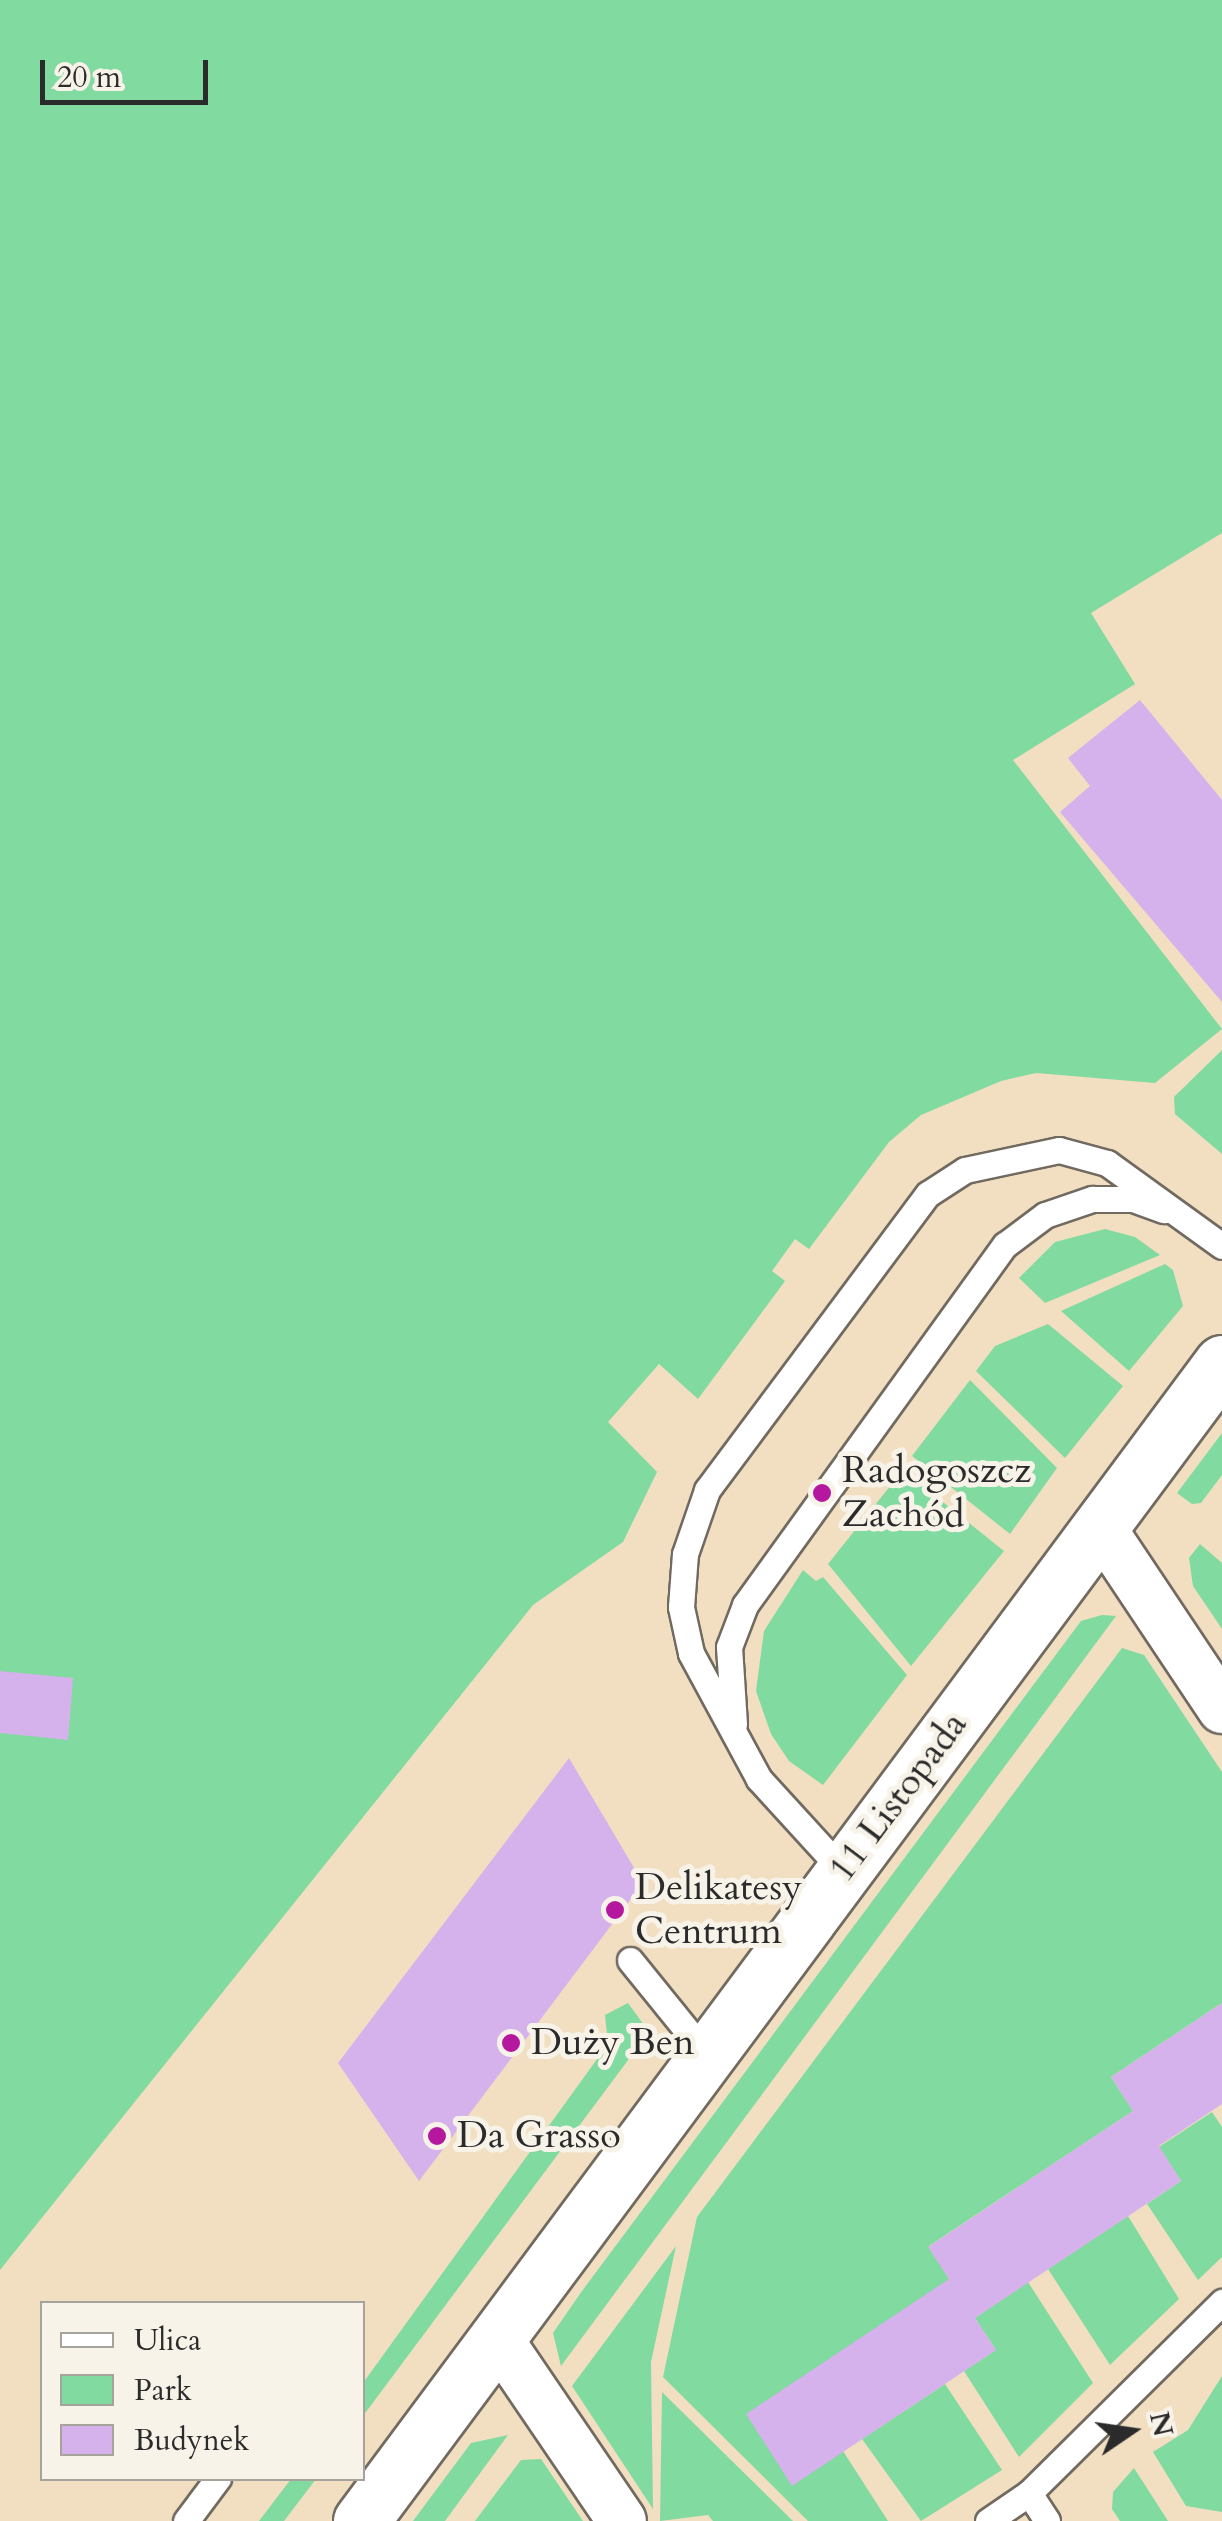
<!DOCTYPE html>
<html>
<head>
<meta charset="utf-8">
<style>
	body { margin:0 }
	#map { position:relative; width:1222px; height:2521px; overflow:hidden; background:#f2dfc2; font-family:Cardo,serif }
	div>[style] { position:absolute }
	.green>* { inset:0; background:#81da9f }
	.building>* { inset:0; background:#d5b2eb }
	.roads { filter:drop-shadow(2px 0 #716a60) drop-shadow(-2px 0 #716a60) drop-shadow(0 2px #716a60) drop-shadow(0 -2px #716a60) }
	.lane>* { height:25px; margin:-12.5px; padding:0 12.5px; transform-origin:12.5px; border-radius:12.5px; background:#fff }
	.street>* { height:48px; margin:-24px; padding:0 24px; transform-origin:24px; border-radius:24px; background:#fff }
	.secondary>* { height:55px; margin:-27.5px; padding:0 27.5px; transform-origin:27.5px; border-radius:27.5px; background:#fff }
	.dots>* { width:28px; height:28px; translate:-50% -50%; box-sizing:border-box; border:5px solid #f7f3e8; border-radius:50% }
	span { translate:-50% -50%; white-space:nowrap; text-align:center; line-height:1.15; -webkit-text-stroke:10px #f7f3e8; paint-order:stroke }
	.poi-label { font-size:38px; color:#2b2b2b }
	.left { translate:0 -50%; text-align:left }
	.street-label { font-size:38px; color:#2b2b2b }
	.legend { position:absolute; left:40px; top:2301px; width:325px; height:180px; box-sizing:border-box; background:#f7f3e8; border:2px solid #a5a39c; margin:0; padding:12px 18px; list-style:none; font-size:30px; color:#2b2b2b }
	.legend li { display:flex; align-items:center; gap:20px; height:50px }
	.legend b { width:50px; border:2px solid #a5a39c }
	.north { position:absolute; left:1082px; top:2381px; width:100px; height:100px; -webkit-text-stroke:8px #f7f3e8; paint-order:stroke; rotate:77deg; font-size:28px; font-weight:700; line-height:40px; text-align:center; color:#2b2b2b }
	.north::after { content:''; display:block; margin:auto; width:35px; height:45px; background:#2b2b2b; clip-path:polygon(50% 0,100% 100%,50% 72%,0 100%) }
	.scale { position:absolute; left:40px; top:60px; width:168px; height:45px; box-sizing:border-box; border:5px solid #2b2b2b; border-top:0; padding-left:12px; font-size:30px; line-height:35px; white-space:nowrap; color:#2b2b2b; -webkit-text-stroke:8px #f7f3e8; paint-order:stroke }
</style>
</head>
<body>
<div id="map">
	<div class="green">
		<div style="clip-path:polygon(0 0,1222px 0,1222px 533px,1091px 613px,1135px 684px,1013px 760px,1222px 1029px,1155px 1083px,1036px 1073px,1001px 1081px,921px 1115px,889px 1142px,809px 1249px,795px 1239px,772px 1271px,785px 1281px,698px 1399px,659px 1364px,608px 1422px,657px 1472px,623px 1542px,533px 1605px,0 2270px)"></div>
		<div style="clip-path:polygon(1222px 1050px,1222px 1154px,1175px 1114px,1174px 1097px)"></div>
		<div style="clip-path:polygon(1105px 1229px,1135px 1237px,1160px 1255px,1045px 1303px,1019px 1278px,1055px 1242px)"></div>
		<div style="clip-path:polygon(1165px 1264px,1173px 1270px,1183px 1306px,1129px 1371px,1061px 1311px)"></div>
		<div style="clip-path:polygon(1048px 1324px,1123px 1386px,1065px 1458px,976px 1371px,995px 1346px)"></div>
		<div style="clip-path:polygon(970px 1380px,1057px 1468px,1010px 1534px,912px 1456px)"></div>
		<div style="clip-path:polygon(1222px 1433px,1222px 1475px,1201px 1503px,1192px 1504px,1177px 1493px)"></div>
		<div style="clip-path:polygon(903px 1470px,1004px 1551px,911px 1666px,828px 1564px)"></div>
		<div style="clip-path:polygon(1200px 1544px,1222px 1563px,1222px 1629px,1193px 1586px,1189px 1558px)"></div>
		<div style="clip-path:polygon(803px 1570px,816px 1581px,823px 1577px,907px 1675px,823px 1785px,789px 1761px,771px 1734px,756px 1691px,764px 1631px)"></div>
		<div style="clip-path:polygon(1102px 1615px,1116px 1616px,561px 2366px,553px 2333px,582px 2291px,1081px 1621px)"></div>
		<div style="clip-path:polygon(1122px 1648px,1144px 1655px,1222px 1772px,1222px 2003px,1111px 2077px,1133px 2111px,929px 2246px,949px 2279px,843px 2451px,888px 2521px,808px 2521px,663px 2377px,697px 2217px)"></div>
		<div style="clip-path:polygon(628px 2003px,649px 2032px,363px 2416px,363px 2383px,608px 2044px,605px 2015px)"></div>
		<div style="clip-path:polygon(1212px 2112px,1222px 2127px,1222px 2257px,1198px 2280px,1147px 2204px,1181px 2181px,1159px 2147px)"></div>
		<div style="clip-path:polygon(1128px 2216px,1179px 2299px,1110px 2365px,1048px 2269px)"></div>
		<div style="clip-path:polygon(676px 2246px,651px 2362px,653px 2509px,572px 2386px)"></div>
		<div style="clip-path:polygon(1028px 2282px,1093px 2383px,1019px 2457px,964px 2371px,996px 2350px,975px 2318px)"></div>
		<div style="clip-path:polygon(1222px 2376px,1222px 2512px,1186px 2506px,1153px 2452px,1188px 2430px)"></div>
		<div style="clip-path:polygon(945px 2384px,1002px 2470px,921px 2521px,862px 2439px)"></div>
		<div style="clip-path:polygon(662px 2392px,793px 2521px,713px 2521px,708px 2515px,660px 2521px)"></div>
		<div style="clip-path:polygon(508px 2435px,445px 2521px,413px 2521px,471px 2443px)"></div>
		<div style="clip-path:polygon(541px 2459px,583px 2521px,475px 2521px,521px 2460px)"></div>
		<div style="clip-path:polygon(1134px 2468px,1168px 2521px,1120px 2521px,1112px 2509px,1113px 2492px)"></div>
		<div style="clip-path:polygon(291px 2479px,316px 2479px,284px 2521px,259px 2521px)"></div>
	</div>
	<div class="building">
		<div style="clip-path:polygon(1140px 700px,1222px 800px,1222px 1002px,1060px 812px,1090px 786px,1068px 758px)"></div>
		<div style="clip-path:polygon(0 1671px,73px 1678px,68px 1740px,0 1733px)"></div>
		<div style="clip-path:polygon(569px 1758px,643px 1883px,419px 2181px,338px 2063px)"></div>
		<div style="clip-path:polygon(1222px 2003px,1222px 2104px,1159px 2146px,1181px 2181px,975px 2318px,996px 2350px,792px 2486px,746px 2414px,949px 2279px,928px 2247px,1133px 2111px,1111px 2077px)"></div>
	</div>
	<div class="roads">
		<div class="lane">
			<div style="left:734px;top:1724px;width:77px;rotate:-93.7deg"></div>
			<div style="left:729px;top:1647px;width:45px;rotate:-69.1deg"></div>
			<div style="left:745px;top:1605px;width:444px;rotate:-54.2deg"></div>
			<div style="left:1005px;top:1245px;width:50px;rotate:-36.9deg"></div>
			<div style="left:1045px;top:1215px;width:50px;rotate:-18.8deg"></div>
			<div style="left:1092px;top:1199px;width:41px"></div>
			<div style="left:1133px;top:1199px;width:33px;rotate:20deg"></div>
			<div style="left:843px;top:1871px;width:125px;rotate:-132.4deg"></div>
			<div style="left:759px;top:1779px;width:143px;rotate:-118.4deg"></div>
			<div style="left:691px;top:1653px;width:47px;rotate:-102.3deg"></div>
			<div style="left:681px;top:1607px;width:53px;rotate:-85.7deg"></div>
			<div style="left:685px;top:1554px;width:68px;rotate:-71deg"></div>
			<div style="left:707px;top:1490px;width:369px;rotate:-53.3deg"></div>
			<div style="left:928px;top:1194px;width:44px;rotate:-33deg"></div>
			<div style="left:965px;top:1170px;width:96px;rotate:-12deg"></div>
			<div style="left:1059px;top:1150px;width:50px;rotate:15.2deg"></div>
			<div style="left:1107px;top:1163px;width:142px;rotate:35.8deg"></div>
			<div style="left:630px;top:1960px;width:122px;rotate:51deg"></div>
			<div style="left:1029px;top:2493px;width:33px;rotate:57deg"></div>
			<div style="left:186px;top:2521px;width:54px;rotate:-53.3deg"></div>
			<div style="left:988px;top:2521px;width:50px;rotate:-34.3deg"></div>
			<div style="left:1029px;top:2493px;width:272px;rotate:-44.7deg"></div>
		</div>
		<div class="street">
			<div style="left:1100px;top:1526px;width:220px;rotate:56.3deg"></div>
			<div style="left:497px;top:2337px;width:222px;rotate:55.8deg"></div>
		</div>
		<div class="secondary">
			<div style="left:361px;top:2521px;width:1443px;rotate:-53.37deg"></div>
		</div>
	</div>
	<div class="dots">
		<div style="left:822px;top:1493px;background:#b5179e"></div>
		<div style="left:615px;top:1910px;background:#b5179e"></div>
		<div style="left:511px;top:2043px;background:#b5179e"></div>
		<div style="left:437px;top:2136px;background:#b5179e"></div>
	</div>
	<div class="poi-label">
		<span class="left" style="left:842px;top:1493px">Radogoszcz<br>Zachód</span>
		<span class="left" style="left:635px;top:1910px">Delikatesy<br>Centrum</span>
		<span class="left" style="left:531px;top:2043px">Duży Ben</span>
		<span class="left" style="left:457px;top:2136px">Da Grasso</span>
	</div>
	<div class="street-label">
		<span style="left:898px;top:1797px;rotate:-53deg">11 Listopada</span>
	</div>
	<ul class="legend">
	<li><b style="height:12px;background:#fff"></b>Ulica</li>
	<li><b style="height:28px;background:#81da9f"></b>Park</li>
	<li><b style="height:28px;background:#d5b2eb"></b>Budynek</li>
	</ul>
	<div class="north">N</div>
	<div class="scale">20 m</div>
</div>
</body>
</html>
